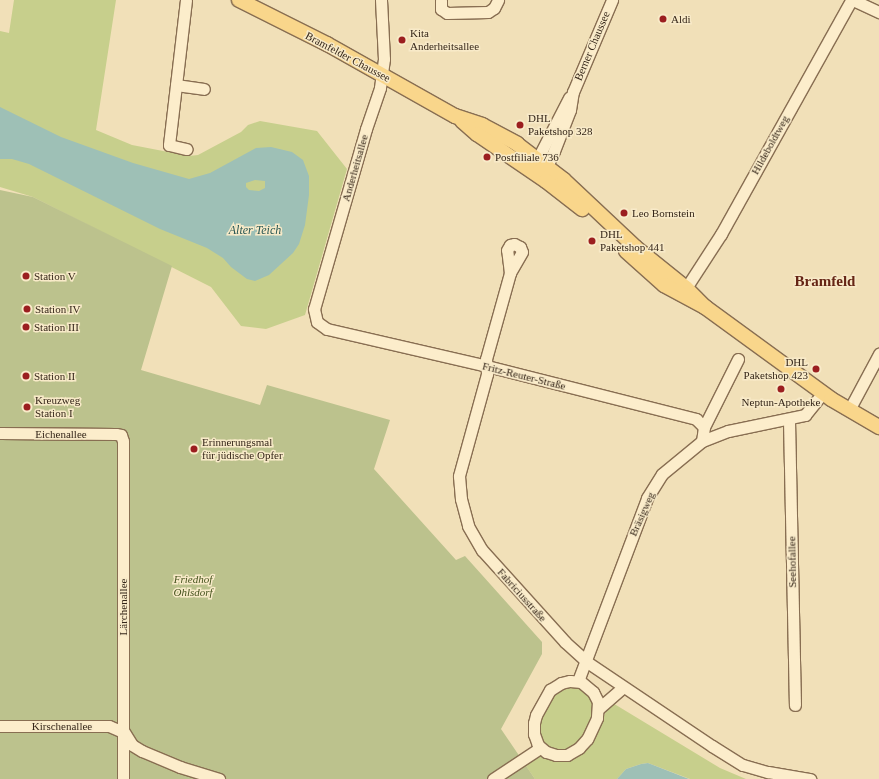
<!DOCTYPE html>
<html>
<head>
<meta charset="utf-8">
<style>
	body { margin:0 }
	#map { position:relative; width:879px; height:779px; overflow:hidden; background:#f1e0b8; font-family:"Times New Roman",serif }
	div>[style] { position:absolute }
	.green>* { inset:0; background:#c7cf8c }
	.cemetery>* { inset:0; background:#bcc28d }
	.water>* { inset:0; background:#9ec0b6 }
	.roads { filter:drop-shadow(1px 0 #886e52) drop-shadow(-1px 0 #886e52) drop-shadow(0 1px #886e52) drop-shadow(0 -1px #886e52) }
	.minor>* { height:11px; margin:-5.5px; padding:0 5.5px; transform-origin:5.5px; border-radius:5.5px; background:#fcedcb }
	.major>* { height:14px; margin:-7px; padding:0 7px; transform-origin:7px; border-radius:7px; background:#f9d68b }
	.dots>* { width:11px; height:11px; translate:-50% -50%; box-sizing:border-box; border:2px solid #f8eac8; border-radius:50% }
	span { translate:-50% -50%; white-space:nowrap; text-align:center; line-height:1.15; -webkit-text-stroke:3px #f8eac8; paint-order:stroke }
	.poi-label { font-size:11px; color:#352619 }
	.left { translate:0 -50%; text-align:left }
	.right { translate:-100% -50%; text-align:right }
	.street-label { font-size:11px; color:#352619 }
	.park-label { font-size:11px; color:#46531e; font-style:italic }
	.water-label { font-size:12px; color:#275653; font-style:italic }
	.district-label { font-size:15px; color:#652515; font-weight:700 }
</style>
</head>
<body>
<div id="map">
	<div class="green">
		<div style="clip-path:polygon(14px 0,116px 0,96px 130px,132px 145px,189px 156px,198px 155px,241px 132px,248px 125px,260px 121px,317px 131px,347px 169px,305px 315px,266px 329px,241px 326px,211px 287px,33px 197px,0 187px,0 31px,9px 33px)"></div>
		<div style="clip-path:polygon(570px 685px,580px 686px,591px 695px,594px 712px,580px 743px,564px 751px,552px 749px,545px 744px,540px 737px,539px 721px,553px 693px,560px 687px)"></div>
		<div style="clip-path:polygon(611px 702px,720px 768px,746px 779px,690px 779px,648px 763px,641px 764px,626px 769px,617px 779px,535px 779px,524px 763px,535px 757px,550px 757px,560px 761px,579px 756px,587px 749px)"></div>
	</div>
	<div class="cemetery">
		<div style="clip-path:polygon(0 190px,33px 197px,172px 266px,141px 370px,260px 405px,267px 385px,390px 420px,374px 469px,456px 560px,465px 556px,542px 642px,542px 654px,501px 729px,535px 779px,0 779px)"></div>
	</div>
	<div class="water">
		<div style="clip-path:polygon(evenodd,0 107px,61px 137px,133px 163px,189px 179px,210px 173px,256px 148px,271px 147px,292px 152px,303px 160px,309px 176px,309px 195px,305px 225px,299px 244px,293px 253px,269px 275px,255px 281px,247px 279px,231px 267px,223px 258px,207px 248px,160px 229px,29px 164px,12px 159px,0 159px,0 107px,255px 180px,265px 181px,265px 188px,259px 191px,249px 190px,246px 187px,246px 183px,255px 180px)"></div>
		<div style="clip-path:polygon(648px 763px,689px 779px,690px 779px,617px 779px,626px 769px,641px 764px)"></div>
	</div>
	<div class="roads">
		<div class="minor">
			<div style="left:186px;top:0;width:146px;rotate:96.7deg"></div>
			<div style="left:169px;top:145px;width:18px;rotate:13deg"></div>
			<div style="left:381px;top:0;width:59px;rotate:87.1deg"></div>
			<div style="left:384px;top:59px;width:29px;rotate:98deg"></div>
			<div style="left:380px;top:88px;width:43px;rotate:108.9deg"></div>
			<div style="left:366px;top:129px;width:187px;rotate:106.1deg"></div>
			<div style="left:314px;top:309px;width:13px;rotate:77deg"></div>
			<div style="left:317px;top:322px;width:12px;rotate:35deg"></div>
			<div style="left:327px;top:329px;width:164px;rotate:13deg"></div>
			<div style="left:487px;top:366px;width:216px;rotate:14.2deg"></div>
			<div style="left:696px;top:419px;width:11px;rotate:45deg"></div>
			<div style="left:704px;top:427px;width:14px;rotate:98deg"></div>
			<div style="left:441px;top:0;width:9px;rotate:90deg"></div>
			<div style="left:441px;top:9px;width:7px;rotate:34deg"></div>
			<div style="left:447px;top:13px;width:41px;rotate:-1.4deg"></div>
			<div style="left:488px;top:12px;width:7px;rotate:-34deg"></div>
			<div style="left:494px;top:8px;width:9px;rotate:-63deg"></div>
			<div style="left:853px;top:0;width:29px;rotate:25deg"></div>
			<div style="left:176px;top:85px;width:28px;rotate:8deg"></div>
			<div style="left:536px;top:167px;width:9px;rotate:-77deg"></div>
			<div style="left:538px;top:158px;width:68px;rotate:-62.7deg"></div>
			<div style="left:539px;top:170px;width:9px;rotate:-27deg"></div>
			<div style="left:547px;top:166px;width:17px;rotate:-65deg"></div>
			<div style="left:554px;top:151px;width:44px;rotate:-68.7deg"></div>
			<div style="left:570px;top:110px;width:18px;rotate:-81deg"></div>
			<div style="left:573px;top:92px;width:100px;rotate:-67deg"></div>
			<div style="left:514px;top:244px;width:7px;rotate:27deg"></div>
			<div style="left:520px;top:247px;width:5px;rotate:68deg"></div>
			<div style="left:522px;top:252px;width:24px;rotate:120deg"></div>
			<div style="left:510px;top:273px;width:23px;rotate:-97deg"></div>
			<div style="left:507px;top:250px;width:6px;rotate:-59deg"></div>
			<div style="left:510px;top:245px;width:4px;rotate:-14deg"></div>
			<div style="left:510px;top:273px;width:89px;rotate:105.6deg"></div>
			<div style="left:486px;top:359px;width:15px;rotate:86deg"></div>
			<div style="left:487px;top:374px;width:106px;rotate:105.4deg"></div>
			<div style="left:459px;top:476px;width:23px;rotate:85deg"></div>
			<div style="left:461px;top:499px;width:28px;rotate:75deg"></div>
			<div style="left:468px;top:526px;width:28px;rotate:60deg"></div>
			<div style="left:482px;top:550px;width:124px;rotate:47.9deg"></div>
			<div style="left:565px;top:642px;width:30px;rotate:42deg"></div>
			<div style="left:587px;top:662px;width:151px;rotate:33.9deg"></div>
			<div style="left:712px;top:746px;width:36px;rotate:32deg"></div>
			<div style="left:743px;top:765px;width:26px;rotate:16deg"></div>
			<div style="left:768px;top:772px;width:43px;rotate:9.5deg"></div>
			<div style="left:686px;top:288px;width:64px;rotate:-57.1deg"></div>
			<div style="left:721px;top:234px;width:268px;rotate:-60.9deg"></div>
			<div style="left:849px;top:410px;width:64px;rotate:-61.8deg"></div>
			<div style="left:789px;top:420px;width:285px;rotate:88.8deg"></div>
			<div style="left:704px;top:427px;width:76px;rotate:-63.4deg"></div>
			<div style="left:0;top:433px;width:116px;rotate:0.5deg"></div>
			<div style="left:116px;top:434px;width:5px;rotate:11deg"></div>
			<div style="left:121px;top:435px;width:6px;rotate:72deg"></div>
			<div style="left:123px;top:441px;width:338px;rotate:90deg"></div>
			<div style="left:570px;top:681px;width:11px;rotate:5deg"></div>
			<div style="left:581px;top:682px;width:16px;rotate:40deg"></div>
			<div style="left:593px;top:692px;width:11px;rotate:63deg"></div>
			<div style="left:598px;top:702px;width:16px;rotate:94deg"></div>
			<div style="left:597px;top:718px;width:23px;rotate:115deg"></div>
			<div style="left:587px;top:739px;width:12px;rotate:132deg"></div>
			<div style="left:579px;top:748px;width:14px;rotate:150deg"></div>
			<div style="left:567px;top:755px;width:11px;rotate:180deg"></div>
			<div style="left:556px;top:755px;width:10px;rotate:-163deg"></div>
			<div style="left:546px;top:752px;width:11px;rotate:-139deg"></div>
			<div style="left:538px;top:745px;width:12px;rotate:-110deg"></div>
			<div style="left:534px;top:734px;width:11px;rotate:-90deg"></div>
			<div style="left:534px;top:723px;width:8px;rotate:-76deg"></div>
			<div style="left:536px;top:715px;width:29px;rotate:-61deg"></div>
			<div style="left:550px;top:690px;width:13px;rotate:-32deg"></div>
			<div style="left:561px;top:683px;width:9px;rotate:-13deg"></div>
			<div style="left:578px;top:681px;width:196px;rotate:-69.3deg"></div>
			<div style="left:647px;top:498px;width:28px;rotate:-58deg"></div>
			<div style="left:662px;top:474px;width:52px;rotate:-39.5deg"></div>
			<div style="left:702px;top:441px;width:28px;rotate:-21deg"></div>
			<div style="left:728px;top:431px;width:79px;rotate:-11.7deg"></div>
			<div style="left:805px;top:415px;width:27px;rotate:-51deg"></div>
			<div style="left:598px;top:709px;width:33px;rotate:-41deg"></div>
			<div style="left:0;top:726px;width:109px"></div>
			<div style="left:109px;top:726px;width:15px;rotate:23deg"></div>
			<div style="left:124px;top:732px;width:15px;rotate:58deg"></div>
			<div style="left:132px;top:745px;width:12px;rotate:31deg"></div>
			<div style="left:142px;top:751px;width:41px;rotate:22.8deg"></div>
			<div style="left:180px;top:767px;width:41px;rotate:17.1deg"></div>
			<div style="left:493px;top:779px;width:56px;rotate:-33.4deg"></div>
		</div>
		<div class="major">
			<div style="left:239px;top:0;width:98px;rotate:26.6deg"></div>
			<div style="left:327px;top:44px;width:147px;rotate:29.4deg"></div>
			<div style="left:455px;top:116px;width:28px;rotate:18deg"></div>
			<div style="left:482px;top:125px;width:40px;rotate:28deg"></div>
			<div style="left:517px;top:144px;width:59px;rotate:37.5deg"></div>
			<div style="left:564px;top:180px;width:98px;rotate:43.3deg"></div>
			<div style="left:635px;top:247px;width:65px;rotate:38.8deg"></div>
			<div style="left:686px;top:288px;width:27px;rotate:45deg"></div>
			<div style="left:462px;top:121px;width:20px;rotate:41deg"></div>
			<div style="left:477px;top:134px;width:83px;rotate:34.3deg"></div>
			<div style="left:546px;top:181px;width:46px;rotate:37.9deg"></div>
			<div style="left:626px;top:251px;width:51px;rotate:41.8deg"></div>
			<div style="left:664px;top:285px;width:47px;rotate:28.2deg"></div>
			<div style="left:705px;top:307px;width:156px;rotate:36.1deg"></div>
			<div style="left:831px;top:399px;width:56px;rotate:30.3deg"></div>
		</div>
	</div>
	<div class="dots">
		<div style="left:663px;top:19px;background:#9b1e1f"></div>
		<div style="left:402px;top:40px;background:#9b1e1f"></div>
		<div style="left:520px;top:125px;background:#9b1e1f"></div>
		<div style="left:487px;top:157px;background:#9b1e1f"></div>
		<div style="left:624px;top:213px;background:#9b1e1f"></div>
		<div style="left:592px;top:241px;background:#9b1e1f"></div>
		<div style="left:26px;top:276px;background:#9b1e1f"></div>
		<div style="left:27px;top:309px;background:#9b1e1f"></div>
		<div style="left:26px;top:327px;background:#9b1e1f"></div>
		<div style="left:816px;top:369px;background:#9b1e1f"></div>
		<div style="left:26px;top:376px;background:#9b1e1f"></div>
		<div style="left:781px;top:389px;background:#9b1e1f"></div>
		<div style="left:27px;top:407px;background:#9b1e1f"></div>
		<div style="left:194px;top:449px;background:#9b1e1f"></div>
	</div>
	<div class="poi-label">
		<span class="left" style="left:671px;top:19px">Aldi</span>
		<span class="left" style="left:410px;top:40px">Kita<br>Anderheitsallee</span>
		<span class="left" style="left:528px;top:125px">DHL<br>Paketshop 328</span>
		<span class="left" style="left:495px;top:157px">Postfiliale 736</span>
		<span class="left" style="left:632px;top:213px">Leo Bornstein</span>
		<span class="left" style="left:600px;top:241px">DHL<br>Paketshop 441</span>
		<span class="left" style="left:34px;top:276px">Station V</span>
		<span class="left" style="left:35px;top:309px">Station IV</span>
		<span class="left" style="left:34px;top:327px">Station III</span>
		<span class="right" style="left:808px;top:369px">DHL<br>Paketshop 423</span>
		<span class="left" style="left:34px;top:376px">Station II</span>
		<span class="left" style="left:35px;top:407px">Kreuzweg<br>Station I</span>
		<span style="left:781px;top:402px">Neptun-Apotheke</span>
		<span class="left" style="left:202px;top:449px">Erinnerungsmal<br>für jüdische Opfer</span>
	</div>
	<div class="street-label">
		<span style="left:592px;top:46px;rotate:-67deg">Berner Chaussee</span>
		<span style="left:348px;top:57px;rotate:28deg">Bramfelder Chaussee</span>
		<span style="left:770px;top:145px;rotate:-61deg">Hildeboldtweg</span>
		<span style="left:355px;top:168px;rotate:-74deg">Anderheitsallee</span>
		<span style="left:524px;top:376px;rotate:14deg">Fritz-Reuter-Straße</span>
		<span style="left:61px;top:434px">Eichenallee</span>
		<span style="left:642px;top:514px;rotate:-66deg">Bräsigweg</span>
		<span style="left:792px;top:562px;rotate:-91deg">Seehofallee</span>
		<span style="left:522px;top:595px;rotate:48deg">Fabriciusstraße</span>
		<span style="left:123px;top:607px;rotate:-90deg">Lärchenallee</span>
		<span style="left:62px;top:726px">Kirschenallee</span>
	</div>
	<div class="park-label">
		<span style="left:193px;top:586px">Friedhof<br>Ohlsdorf</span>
	</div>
	<div class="water-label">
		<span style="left:255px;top:231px">Alter Teich</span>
	</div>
	<div class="district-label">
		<span style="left:825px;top:282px">Bramfeld</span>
	</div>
</div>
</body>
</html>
